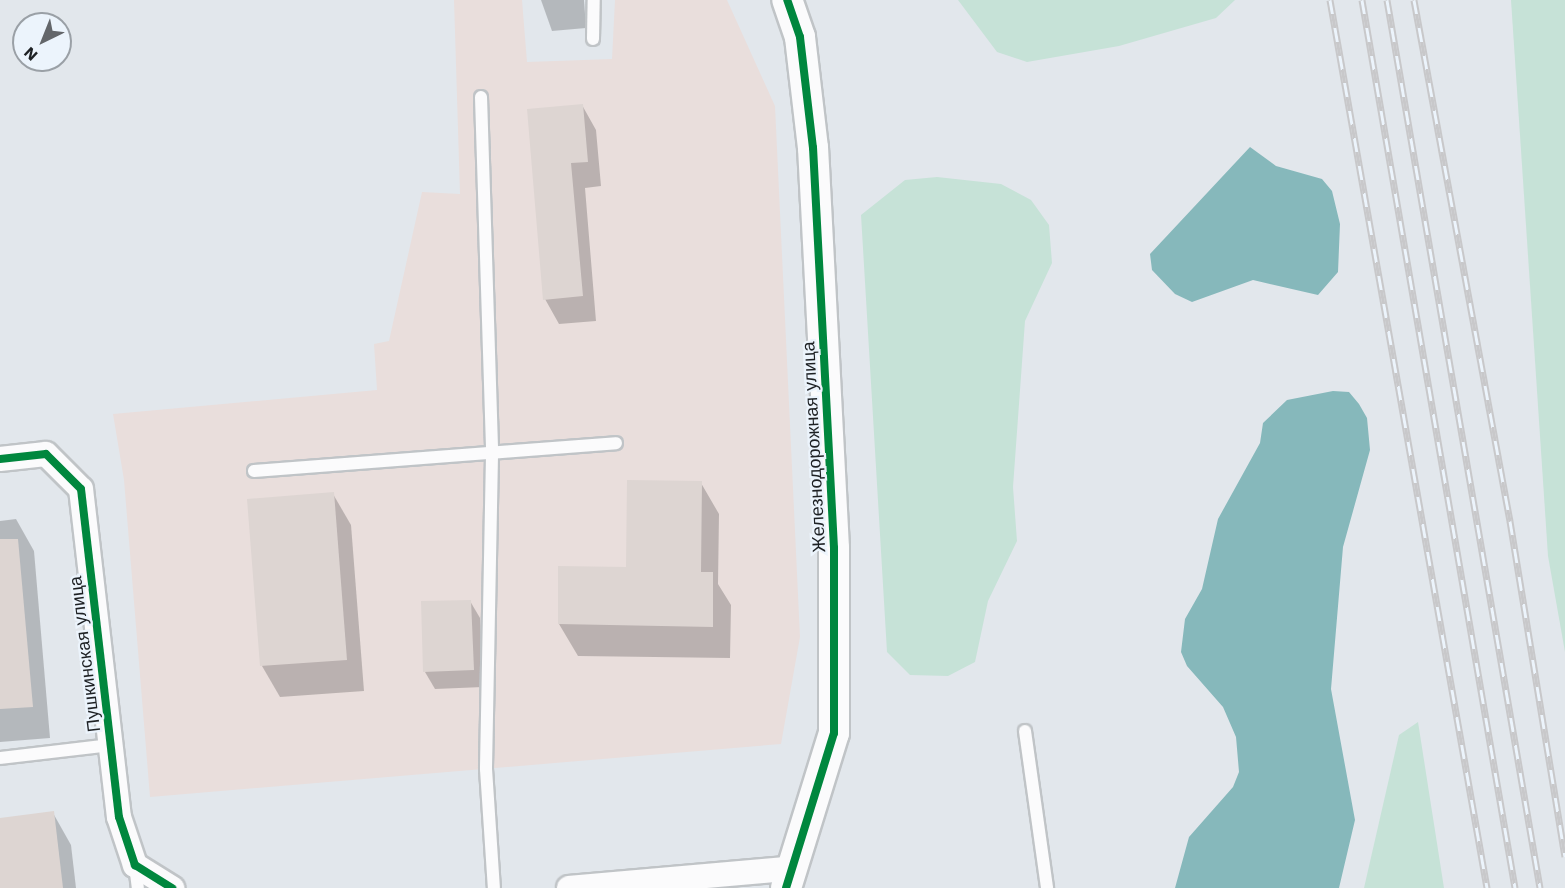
<!DOCTYPE html>
<html>
<head>
<meta charset="utf-8">
<style>
	body { margin:0 }
	#map { position:relative; width:1565px; height:888px; overflow:hidden; background:#e2e7ec; font-family:"Work Sans",sans-serif }
	div>[style] { position:absolute }
	.industrial>* { inset:0; background:#e9dedc }
	.green>* { inset:0; background:#c6e2d7 }
	.water>* { inset:0; background:#86b8bb }
	.shadow>* { inset:0; background:#0003 }
	.building>* { inset:0; background:#ddd5d2 }
	.roads { filter:drop-shadow(2px 0 #c0c4c7) drop-shadow(-2px 0 #c0c4c7) drop-shadow(0 2px #c0c4c7) drop-shadow(0 -2px #c0c4c7) }
	.service>* { height:12px; margin:-6px; padding:0 6px; transform-origin:6px; border-radius:6px; background:#fbfbfc }
	.minor>* { height:24px; margin:-12px; padding:0 12px; transform-origin:12px; border-radius:12px; background:#fbfbfc }
	.tertiary>* { height:30px; margin:-15px; padding:0 15px; transform-origin:15px; border-radius:15px; background:#fbfbfc }
	.rail>* { height:7px; margin-top:-3.5px; transform-origin:0; background:repeating-linear-gradient(90deg,#ecf4fc 0 14px,#c8c8ca 0 28px); box-sizing:border-box; border-block:2px solid #c8c8ca }
	.cycleway>* { height:8px; margin:-4px; padding:0 4px; transform-origin:4px; border-radius:4px; background:#00873e }
	span { translate:-50% -50%; white-space:nowrap; text-align:center; line-height:1.15; -webkit-text-stroke:4.5px #ecf4fc; paint-order:stroke }
	.street-label { font-size:18px; color:#1e2124 }
	.north { position:absolute; left:12px; top:12px; width:60px; height:60px; box-sizing:border-box; background:#ecf4fc; border:2px solid #9aa0a6; border-radius:50%; rotate:223deg; font-size:16px; font-weight:700; line-height:24px; text-align:center; color:#1e2124 }
	.north::after { content:''; display:block; margin:auto; width:21px; height:27px; background:#63666a; clip-path:polygon(50% 0,100% 100%,50% 72%,0 100%) }
</style>
</head>
<body>
<div id="map">
	<div class="industrial">
		<div style="clip-path:polygon(454px 0,522px 0,527px 62px,612px 59px,615px 0,727px 0,775px 106px,800px 637px,781px 744px,150px 797px,124px 480px,113px 414px,377px 390px,374px 344px,389px 341px,422px 192px,460px 194px)"></div>
	</div>
	<div class="green">
		<div style="clip-path:polygon(958px 0,1235px 0,1216px 18px,1119px 46px,1027px 62px,997px 52px)"></div>
		<div style="clip-path:polygon(1511px 0,1565px 0,1565px 652px,1548px 556px)"></div>
		<div style="clip-path:polygon(937px 177px,1001px 184px,1031px 200px,1049px 225px,1052px 263px,1025px 321px,1013px 487px,1017px 541px,988px 601px,975px 662px,948px 676px,910px 675px,887px 652px,861px 215px,905px 180px)"></div>
		<div style="clip-path:polygon(1418px 722px,1444px 888px,1364px 888px,1399px 735px)"></div>
	</div>
	<div class="water">
		<div style="clip-path:polygon(1250px 147px,1276px 166px,1322px 179px,1332px 191px,1340px 224px,1338px 272px,1318px 295px,1253px 280px,1192px 302px,1175px 294px,1152px 270px,1150px 254px)"></div>
		<div style="clip-path:polygon(1333px 391px,1349px 392px,1359px 404px,1367px 418px,1370px 450px,1343px 547px,1331px 689px,1355px 820px,1339px 888px,1175px 888px,1189px 837px,1233px 787px,1239px 772px,1236px 737px,1223px 707px,1187px 666px,1181px 652px,1185px 619px,1202px 589px,1218px 519px,1260px 443px,1263px 423px,1287px 400px)"></div>
	</div>
	<div class="shadow">
		<div style="clip-path:polygon(541px 0,584px 0,586px 28px,552px 31px)"></div>
		<div style="clip-path:polygon(582px 105px,596px 130px,601px 186px,585px 188px,596px 321px,559px 324px,545px 299px,528px 110px)"></div>
		<div style="clip-path:polygon(701px 483px,719px 514px,718px 584px,731px 605px,730px 658px,578px 656px,559px 624px,627px 568px)"></div>
		<div style="clip-path:polygon(333px 494px,351px 525px,364px 691px,280px 697px,262px 666px)"></div>
		<div style="clip-path:polygon(16px 519px,34px 551px,50px 738px,0 742px,0 521px)"></div>
		<div style="clip-path:polygon(470px 601px,480px 618px,483px 687px,435px 689px,425px 672px)"></div>
		<div style="clip-path:polygon(53px 813px,71px 845px,76px 888px,0 888px,0 819px)"></div>
	</div>
	<div class="building">
		<div style="clip-path:polygon(583px 104px,588px 162px,571px 163px,583px 296px,543px 300px,527px 109px)"></div>
		<div style="clip-path:polygon(627px 480px,702px 481px,701px 572px,713px 572px,713px 627px,558px 624px,558px 566px,626px 567px)"></div>
		<div style="clip-path:polygon(334px 492px,347px 660px,260px 666px,247px 499px)"></div>
		<div style="clip-path:polygon(0 539px,18px 539px,33px 707px,0 709px)"></div>
		<div style="clip-path:polygon(471px 600px,474px 670px,423px 672px,421px 601px)"></div>
		<div style="clip-path:polygon(54px 811px,63px 888px,0 888px,0 818px)"></div>
	</div>
	<div class="roads">
		<div class="service">
			<div style="left:593px;top:39px;width:39px;rotate:-89deg"></div>
			<div style="left:481px;top:97px;width:358px;rotate:88.2deg"></div>
			<div style="left:492px;top:455px;width:314px;rotate:91.1deg"></div>
			<div style="left:486px;top:769px;width:119px;rotate:86.2deg"></div>
			<div style="left:254px;top:471px;width:363px;rotate:-4.4deg"></div>
			<div style="left:1025px;top:731px;width:159px;rotate:82deg"></div>
			<div style="left:0;top:758px;width:112px;rotate:-6.7deg"></div>
			<div style="left:135px;top:865px;width:23px;rotate:83deg"></div>
		</div>
		<div class="minor">
			<div style="left:0;top:459px;width:46px;rotate:-6.2deg"></div>
			<div style="left:46px;top:454px;width:49px;rotate:45deg"></div>
			<div style="left:81px;top:489px;width:330px;rotate:83.4deg"></div>
			<div style="left:119px;top:817px;width:51px;rotate:71.6deg"></div>
			<div style="left:135px;top:865px;width:44px;rotate:31.9deg"></div>
			<div style="left:569px;top:888px;width:220px;rotate:-5deg"></div>
		</div>
		<div class="tertiary">
			<div style="left:786px;top:888px;width:162px;rotate:-72.8deg"></div>
			<div style="left:834px;top:733px;width:185px;rotate:-90deg"></div>
			<div style="left:834px;top:548px;width:401px;rotate:-93deg"></div>
			<div style="left:813px;top:148px;width:112px;rotate:-96.7deg"></div>
			<div style="left:800px;top:37px;width:39px;rotate:-109deg"></div>
		</div>
	</div>
	<div class="rail">
		<div style="left:1330px;top:0;width:902px;rotate:79.97deg"></div>
		<div style="left:1362px;top:0;width:901px;rotate:80.22deg"></div>
		<div style="left:1387px;top:0;width:901px;rotate:80.22deg"></div>
		<div style="left:1414px;top:0;width:530px;rotate:79.56deg"></div>
		<div style="left:1510px;top:521px;width:340px;rotate:80.7deg"></div>
	</div>
	<div class="cycleway">
		<div style="left:0;top:459px;width:46px;rotate:-6.2deg"></div>
		<div style="left:46px;top:454px;width:49px;rotate:45deg"></div>
		<div style="left:81px;top:489px;width:330px;rotate:83.4deg"></div>
		<div style="left:119px;top:817px;width:51px;rotate:71.6deg"></div>
		<div style="left:135px;top:865px;width:44px;rotate:31.9deg"></div>
		<div style="left:786px;top:888px;width:162px;rotate:-72.8deg"></div>
		<div style="left:834px;top:733px;width:185px;rotate:-90deg"></div>
		<div style="left:834px;top:548px;width:401px;rotate:-93deg"></div>
		<div style="left:813px;top:148px;width:112px;rotate:-96.7deg"></div>
		<div style="left:800px;top:37px;width:39px;rotate:-109deg"></div>
	</div>
	<div class="street-label">
		<span style="left:814px;top:447px;rotate:-93deg">Железнодорожная улица</span>
		<span style="left:85px;top:654px;rotate:-97deg">Пушкинская улица</span>
	</div>
	<div class="north">N</div>
</div>
</body>
</html>
